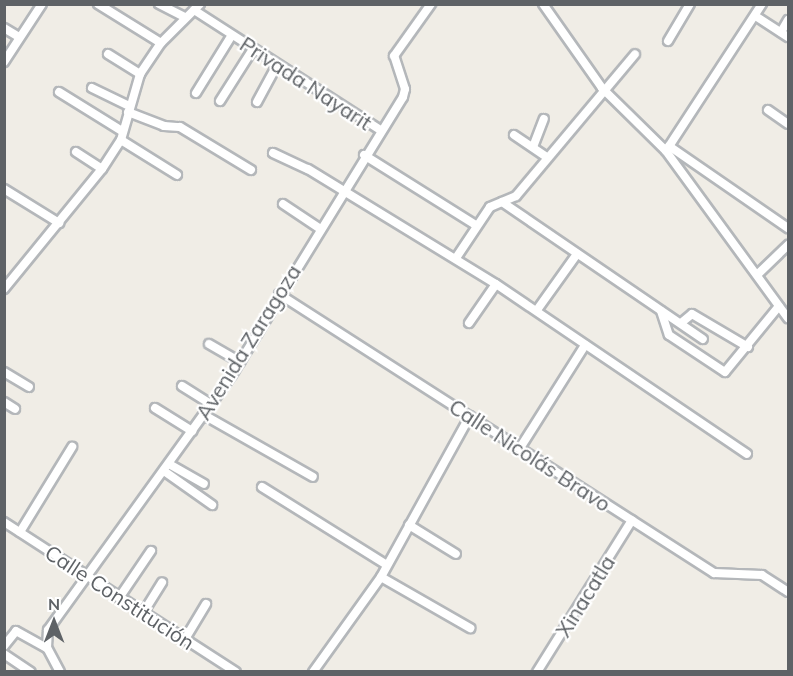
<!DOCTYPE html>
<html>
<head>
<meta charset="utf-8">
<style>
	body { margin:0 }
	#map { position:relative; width:793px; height:676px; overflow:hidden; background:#f0ede6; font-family:Mulish,sans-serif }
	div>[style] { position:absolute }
	.roads { filter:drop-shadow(2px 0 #b4b7ba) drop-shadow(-2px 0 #b4b7ba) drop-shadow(0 2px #b4b7ba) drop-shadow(0 -2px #b4b7ba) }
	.street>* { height:8px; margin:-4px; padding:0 4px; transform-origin:4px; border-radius:4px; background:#fff }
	span { translate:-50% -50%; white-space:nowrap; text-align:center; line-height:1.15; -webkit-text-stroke:4.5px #fff; paint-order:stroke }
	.street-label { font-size:21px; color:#5e6266 }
	.frame { position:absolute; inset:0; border:6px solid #5e6266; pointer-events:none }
	.north { position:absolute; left:24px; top:592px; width:60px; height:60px; -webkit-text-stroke:4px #fff; paint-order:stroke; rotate:0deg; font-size:16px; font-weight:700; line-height:24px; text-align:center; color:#5e6266 }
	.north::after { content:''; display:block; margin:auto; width:21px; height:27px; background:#5e6266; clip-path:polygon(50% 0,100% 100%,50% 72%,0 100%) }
</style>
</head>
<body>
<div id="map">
	<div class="roads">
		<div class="street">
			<div style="left:98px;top:4px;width:74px;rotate:31.8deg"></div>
			<div style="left:159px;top:4px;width:29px;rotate:27deg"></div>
			<div style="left:543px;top:4px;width:103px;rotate:54.9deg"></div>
			<div style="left:602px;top:88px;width:90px;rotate:44.5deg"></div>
			<div style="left:666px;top:151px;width:207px;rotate:53.9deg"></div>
			<div style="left:194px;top:10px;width:221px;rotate:32.8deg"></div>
			<div style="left:757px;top:17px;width:37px;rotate:33deg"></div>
			<div style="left:4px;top:28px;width:17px;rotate:31deg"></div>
			<div style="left:781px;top:32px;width:14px;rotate:-60deg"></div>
			<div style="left:668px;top:41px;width:43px;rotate:-59.3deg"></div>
			<div style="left:108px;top:54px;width:38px;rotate:32deg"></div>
			<div style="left:4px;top:62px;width:69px;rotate:-56.8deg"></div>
			<div style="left:92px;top:88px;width:41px;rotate:25.9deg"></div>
			<div style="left:59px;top:92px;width:74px;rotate:31.8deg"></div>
			<div style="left:196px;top:93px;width:68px;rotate:-58.2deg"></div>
			<div style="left:220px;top:101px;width:62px;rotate:-57.6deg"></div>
			<div style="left:257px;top:102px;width:42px;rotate:-61.6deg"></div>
			<div style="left:768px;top:110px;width:24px;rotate:35deg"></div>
			<div style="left:128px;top:112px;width:39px;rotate:21deg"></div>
			<div style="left:164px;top:126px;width:16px;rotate:4deg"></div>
			<div style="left:180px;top:127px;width:83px;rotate:31.2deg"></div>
			<div style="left:514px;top:135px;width:40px;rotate:34deg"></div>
			<div style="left:121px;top:140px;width:66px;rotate:32deg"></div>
			<div style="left:669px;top:146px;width:145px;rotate:34.6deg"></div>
			<div style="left:533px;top:147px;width:30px;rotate:-69deg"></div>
			<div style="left:666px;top:151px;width:176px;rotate:-56.9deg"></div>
			<div style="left:76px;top:152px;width:31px;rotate:33deg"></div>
			<div style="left:273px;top:153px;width:38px;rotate:25deg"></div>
			<div style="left:308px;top:169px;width:220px;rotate:31.5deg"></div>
			<div style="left:496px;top:284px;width:303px;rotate:34.1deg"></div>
			<div style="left:364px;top:155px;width:133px;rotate:32.1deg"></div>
			<div style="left:4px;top:189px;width:65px;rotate:31.7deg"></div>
			<div style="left:502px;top:202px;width:243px;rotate:34.3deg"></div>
			<div style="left:283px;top:204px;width:43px;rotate:33.7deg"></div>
			<div style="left:456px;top:258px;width:61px;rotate:-56.3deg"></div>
			<div style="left:490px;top:207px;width:28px;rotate:-23deg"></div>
			<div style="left:516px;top:196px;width:185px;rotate:-50deg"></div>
			<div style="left:758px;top:274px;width:42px;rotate:-44deg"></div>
			<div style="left:4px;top:289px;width:155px;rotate:-50.8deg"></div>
			<div style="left:102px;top:169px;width:35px;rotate:-57deg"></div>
			<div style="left:121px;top:140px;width:69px;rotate:-73.9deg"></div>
			<div style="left:140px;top:74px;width:37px;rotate:-56deg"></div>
			<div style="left:161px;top:43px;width:55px;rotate:-45deg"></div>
			<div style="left:279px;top:294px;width:517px;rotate:32.68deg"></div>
			<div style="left:714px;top:573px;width:48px;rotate:2.4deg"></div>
			<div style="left:762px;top:575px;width:31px;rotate:33deg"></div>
			<div style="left:537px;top:310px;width:69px;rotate:-54.5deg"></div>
			<div style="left:661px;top:311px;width:25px;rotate:72deg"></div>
			<div style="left:669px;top:335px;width:67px;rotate:33.5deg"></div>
			<div style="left:725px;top:372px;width:85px;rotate:-50.7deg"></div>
			<div style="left:469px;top:323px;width:47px;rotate:-55.3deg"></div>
			<div style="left:681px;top:323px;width:14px;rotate:-39deg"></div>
			<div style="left:692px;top:314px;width:65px;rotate:30.5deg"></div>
			<div style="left:209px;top:344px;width:36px;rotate:30deg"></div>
			<div style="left:4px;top:372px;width:29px;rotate:31deg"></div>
			<div style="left:182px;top:386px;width:34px;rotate:32deg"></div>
			<div style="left:4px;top:402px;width:13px;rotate:32deg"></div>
			<div style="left:155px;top:408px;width:44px;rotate:31.9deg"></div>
			<div style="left:204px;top:415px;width:125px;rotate:29.6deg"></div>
			<div style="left:520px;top:448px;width:122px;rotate:-57.7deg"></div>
			<div style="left:169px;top:464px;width:40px;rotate:29.7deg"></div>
			<div style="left:164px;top:471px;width:59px;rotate:35.3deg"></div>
			<div style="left:262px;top:487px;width:147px;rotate:32deg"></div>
			<div style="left:4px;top:522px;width:276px;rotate:32.9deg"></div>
			<div style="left:409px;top:525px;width:55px;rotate:31.7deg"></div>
			<div style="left:20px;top:532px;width:100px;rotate:-58.5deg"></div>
			<div style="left:381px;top:577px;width:103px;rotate:29.8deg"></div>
			<div style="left:119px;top:598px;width:57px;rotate:-55.8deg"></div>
			<div style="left:143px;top:613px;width:36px;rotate:-58deg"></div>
			<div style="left:185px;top:639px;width:41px;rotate:-59deg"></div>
			<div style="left:4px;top:646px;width:19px;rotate:-51deg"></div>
			<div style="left:16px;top:631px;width:35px;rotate:29deg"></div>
			<div style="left:4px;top:654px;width:32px;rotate:34deg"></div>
			<div style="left:60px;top:672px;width:27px;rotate:-118deg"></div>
			<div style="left:47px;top:648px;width:18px;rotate:-87deg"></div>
			<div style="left:48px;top:630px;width:314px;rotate:-54.2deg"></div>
			<div style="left:232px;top:375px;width:326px;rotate:-58.4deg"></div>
			<div style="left:403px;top:97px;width:8px;rotate:-76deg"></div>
			<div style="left:405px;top:89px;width:35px;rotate:-108deg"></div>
			<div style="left:394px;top:56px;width:64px;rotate:-54.6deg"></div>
			<div style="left:313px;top:672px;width:117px;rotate:-54.4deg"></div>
			<div style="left:381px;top:577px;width:184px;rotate:-61.1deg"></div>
			<div style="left:537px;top:672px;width:179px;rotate:-58deg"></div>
		</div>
	</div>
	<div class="street-label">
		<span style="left:306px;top:83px;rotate:33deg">Privada Nayarit</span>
		<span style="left:248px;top:342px;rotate:-58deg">Avenida Zaragoza</span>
		<span style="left:530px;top:455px;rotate:33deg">Calle Nicolás Bravo</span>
		<span style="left:585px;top:596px;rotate:-58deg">Xinacatla</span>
		<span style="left:120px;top:597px;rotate:33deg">Calle Constitución</span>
	</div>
	<div class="frame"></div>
	<div class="north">N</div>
</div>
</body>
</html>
